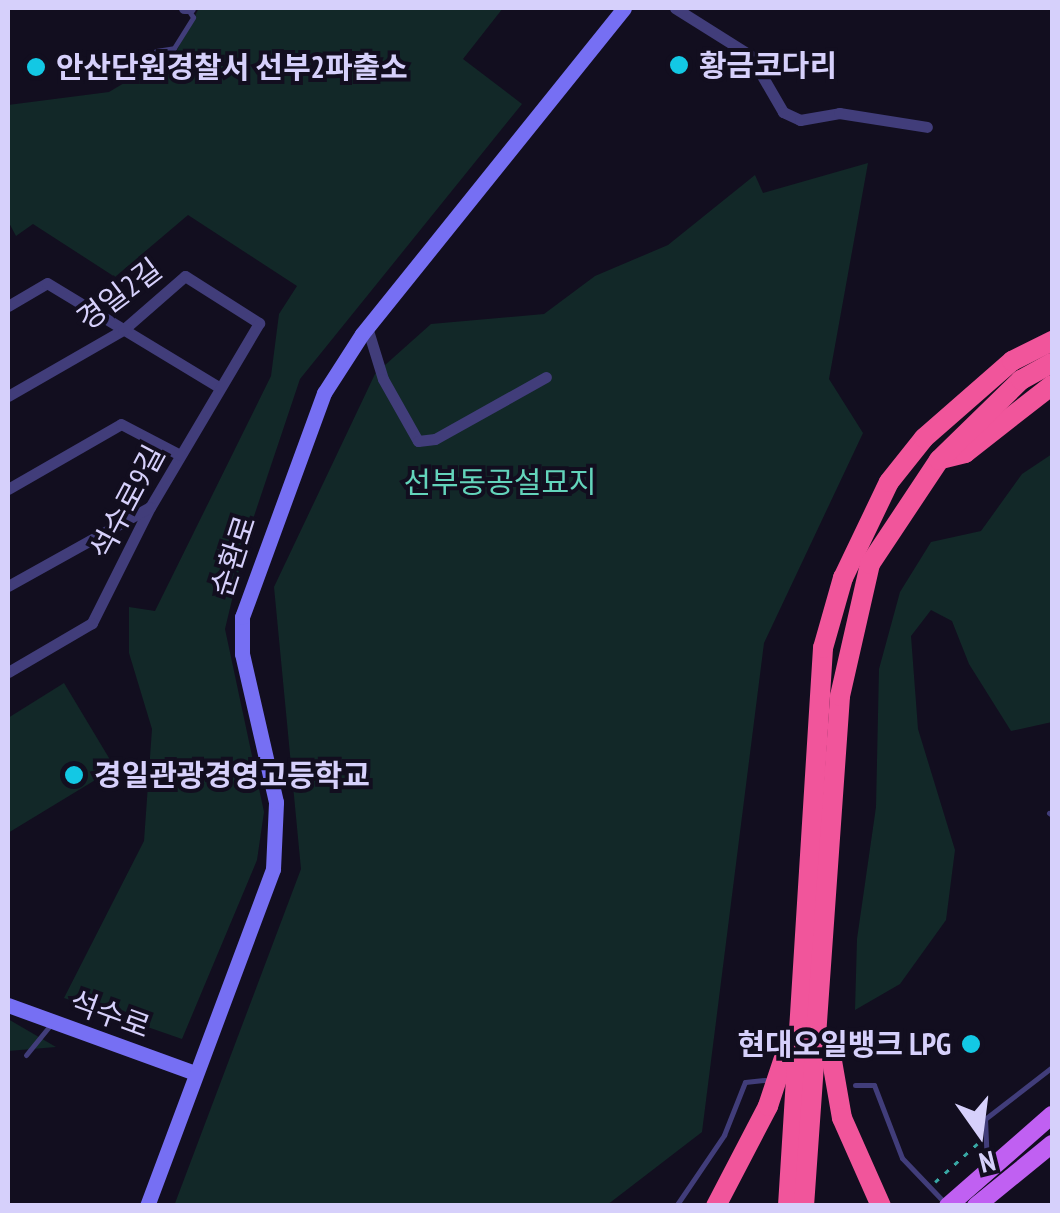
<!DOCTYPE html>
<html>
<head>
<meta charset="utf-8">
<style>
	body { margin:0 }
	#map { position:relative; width:1060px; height:1213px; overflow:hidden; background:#120e1f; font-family:"PT Sans Narrow","Noto Sans KR",sans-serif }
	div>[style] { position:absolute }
	.green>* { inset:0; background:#122828 }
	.path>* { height:2.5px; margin-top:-1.25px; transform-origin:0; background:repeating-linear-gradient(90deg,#38a7a4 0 5px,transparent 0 13px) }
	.lane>* { height:5px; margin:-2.5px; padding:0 2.5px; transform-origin:2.5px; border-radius:2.5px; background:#413d7a }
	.street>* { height:11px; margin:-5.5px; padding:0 5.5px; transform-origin:5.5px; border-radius:5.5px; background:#413d7a }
	.secondary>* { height:15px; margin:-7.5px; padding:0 7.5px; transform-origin:7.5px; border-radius:7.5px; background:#766ff3 }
	.primary>* { height:18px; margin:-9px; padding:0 9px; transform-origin:9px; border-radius:9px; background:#c060f2 }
	.highway>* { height:20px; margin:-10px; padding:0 10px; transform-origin:10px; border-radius:10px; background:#f1559b }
	.dots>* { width:28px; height:28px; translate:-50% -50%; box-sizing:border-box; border:5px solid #120e1f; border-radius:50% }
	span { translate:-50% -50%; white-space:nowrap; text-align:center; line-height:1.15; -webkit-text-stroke:8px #120e1f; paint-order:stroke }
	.poi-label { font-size:30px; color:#d6d0fb; font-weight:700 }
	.left { translate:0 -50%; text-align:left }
	.right { translate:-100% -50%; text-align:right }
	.street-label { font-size:30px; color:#d6d0fb }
	.park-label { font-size:30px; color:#63d4bb }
	.frame { position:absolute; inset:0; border:10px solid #d6d0fb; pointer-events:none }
	.north { position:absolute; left:930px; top:1083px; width:100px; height:100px; -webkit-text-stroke:8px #120e1f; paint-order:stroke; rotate:166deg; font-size:28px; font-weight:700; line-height:40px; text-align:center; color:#d6d0fb }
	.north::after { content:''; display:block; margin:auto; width:35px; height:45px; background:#d6d0fb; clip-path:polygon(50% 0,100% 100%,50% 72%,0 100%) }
</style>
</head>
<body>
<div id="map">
	<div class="green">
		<div style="clip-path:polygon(199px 8px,503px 8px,463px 59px,522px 104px,300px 379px,247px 537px,225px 629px,264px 812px,257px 860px,182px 1039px,64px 998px,144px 841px,152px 729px,129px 653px,129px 607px,155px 611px,271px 376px,279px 314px,297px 286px,188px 215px,115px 277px,33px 224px,16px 236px,8px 221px,8px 105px,109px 92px,176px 52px)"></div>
		<div style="clip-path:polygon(868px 163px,829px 379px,863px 433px,764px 643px,702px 1132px,607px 1205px,174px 1206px,301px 869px,274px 587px,375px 374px,431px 324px,544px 314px,595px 276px,668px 245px,755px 175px,763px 193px)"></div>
		<div style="clip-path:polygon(1052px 454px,1052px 722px,1011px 731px,969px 664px,952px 621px,931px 610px,911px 636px,918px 729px,955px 850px,946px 920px,900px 984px,855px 1010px,857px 939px,876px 807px,879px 669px,900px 592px,931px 542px,981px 531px,1022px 474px)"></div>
		<div style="clip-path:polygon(64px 683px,115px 768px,8px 833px,8px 718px)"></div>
		<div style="clip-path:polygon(8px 1019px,56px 1047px,8px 1051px)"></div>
	</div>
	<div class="path">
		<div style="left:935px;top:1182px;width:57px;rotate:-42.1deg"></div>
	</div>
	<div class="lane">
		<div style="left:156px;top:51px;width:18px;rotate:-9deg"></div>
		<div style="left:174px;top:48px;width:36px;rotate:-58deg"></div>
		<div style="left:193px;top:17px;width:7px;rotate:-124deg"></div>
		<div style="left:1049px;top:813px;width:4px;rotate:34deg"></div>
		<div style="left:26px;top:1055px;width:38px;rotate:-51deg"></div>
		<div style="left:855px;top:1085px;width:19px"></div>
		<div style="left:874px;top:1085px;width:78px;rotate:69deg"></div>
		<div style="left:902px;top:1158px;width:64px;rotate:46.3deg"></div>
		<div style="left:987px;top:1166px;width:47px;rotate:-92.4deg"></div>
		<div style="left:985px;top:1119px;width:85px;rotate:-37.8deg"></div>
		<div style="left:676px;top:1206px;width:86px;rotate:-55.9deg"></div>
		<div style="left:724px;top:1135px;width:57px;rotate:-68.4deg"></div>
		<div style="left:745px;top:1082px;width:20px;rotate:-6deg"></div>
	</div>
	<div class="street">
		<div style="left:184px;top:8px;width:6px"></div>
		<div style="left:675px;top:8px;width:89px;rotate:32.1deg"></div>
		<div style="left:750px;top:55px;width:66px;rotate:59.9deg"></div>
		<div style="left:783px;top:112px;width:19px;rotate:25deg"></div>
		<div style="left:800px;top:120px;width:40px;rotate:-10deg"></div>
		<div style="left:839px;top:113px;width:89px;rotate:9deg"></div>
		<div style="left:8px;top:306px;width:45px;rotate:-30.5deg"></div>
		<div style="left:47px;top:283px;width:201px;rotate:31.2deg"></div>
		<div style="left:367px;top:327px;width:54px;rotate:72.9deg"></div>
		<div style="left:383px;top:379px;width:71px;rotate:60.6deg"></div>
		<div style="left:418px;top:441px;width:17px;rotate:-7deg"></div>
		<div style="left:435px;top:439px;width:127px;rotate:-29.2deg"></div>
		<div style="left:8px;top:396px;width:133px;rotate:-29.9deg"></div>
		<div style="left:123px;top:330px;width:82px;rotate:-41.1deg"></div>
		<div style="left:185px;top:276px;width:88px;rotate:32.4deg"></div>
		<div style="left:259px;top:323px;width:214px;rotate:120.6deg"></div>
		<div style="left:150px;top:507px;width:130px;rotate:116.6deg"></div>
		<div style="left:92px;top:623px;width:97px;rotate:149.7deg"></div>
		<div style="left:8px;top:489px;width:130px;rotate:-29.9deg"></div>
		<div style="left:121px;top:424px;width:67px;rotate:27.7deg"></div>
		<div style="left:8px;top:586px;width:162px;rotate:-29.1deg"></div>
	</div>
	<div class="secondary">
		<div style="left:8px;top:1005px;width:199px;rotate:20deg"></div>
		<div style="left:147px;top:1206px;width:360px;rotate:-69.5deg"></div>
		<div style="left:273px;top:869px;width:67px;rotate:-87.4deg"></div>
		<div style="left:276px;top:802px;width:152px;rotate:-102.9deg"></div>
		<div style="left:242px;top:654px;width:37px;rotate:-90deg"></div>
		<div style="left:242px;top:617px;width:239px;rotate:-69.9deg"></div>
		<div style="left:324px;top:393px;width:70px;rotate:-57.2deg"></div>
		<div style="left:362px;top:334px;width:418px;rotate:-51.2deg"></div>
	</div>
	<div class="primary">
		<div style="left:948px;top:1206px;width:138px;rotate:-41.2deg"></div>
		<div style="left:976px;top:1206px;width:98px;rotate:-39.2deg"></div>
	</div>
	<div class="highway">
		<div style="left:941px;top:459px;width:25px;rotate:-14deg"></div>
		<div style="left:965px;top:453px;width:110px;rotate:-38deg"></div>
		<div style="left:828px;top:1038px;width:81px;rotate:80.1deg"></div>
		<div style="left:842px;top:1118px;width:96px;rotate:66.1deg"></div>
		<div style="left:716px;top:1206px;width:113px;rotate:-62.5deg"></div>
		<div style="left:768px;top:1106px;width:66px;rotate:-71.6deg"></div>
		<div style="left:788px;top:1206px;width:559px;rotate:-86.41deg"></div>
		<div style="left:823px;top:648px;width:73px;rotate:-74.1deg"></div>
		<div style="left:843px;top:578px;width:106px;rotate:-64.4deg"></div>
		<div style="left:889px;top:482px;width:56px;rotate:-51.5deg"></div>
		<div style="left:924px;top:438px;width:117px;rotate:-41.2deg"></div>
		<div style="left:1012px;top:361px;width:45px;rotate:-26.6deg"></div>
		<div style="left:804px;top:1206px;width:511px;rotate:-85.96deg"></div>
		<div style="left:840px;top:696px;width:135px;rotate:-77.2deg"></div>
		<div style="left:870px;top:564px;width:125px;rotate:-56.4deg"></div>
		<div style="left:939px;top:460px;width:115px;rotate:-44.3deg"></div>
		<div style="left:1021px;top:380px;width:35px;rotate:-29deg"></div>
	</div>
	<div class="dots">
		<div style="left:679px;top:65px;background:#13c8e4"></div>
		<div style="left:36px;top:67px;background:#13c8e4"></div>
		<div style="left:74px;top:775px;background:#13c8e4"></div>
		<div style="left:971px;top:1044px;background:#13c8e4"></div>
	</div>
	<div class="poi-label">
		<span class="left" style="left:699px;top:65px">황금코다리</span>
		<span class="left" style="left:56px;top:67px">안산단원경찰서 선부2파출소</span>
		<span class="left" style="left:94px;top:775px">경일관광경영고등학교</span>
		<span class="right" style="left:951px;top:1044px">현대오일뱅크 LPG</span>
	</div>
	<div class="street-label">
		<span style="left:119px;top:294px;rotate:-37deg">경일2길</span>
		<span style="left:127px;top:502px;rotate:-62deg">석수로9길</span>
		<span style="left:233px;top:556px;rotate:-72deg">순환로</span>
		<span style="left:110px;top:1014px;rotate:20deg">석수로</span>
	</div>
	<div class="park-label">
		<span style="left:500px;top:482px">선부동공설묘지</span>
	</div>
	<div class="frame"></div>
	<div class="north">N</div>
</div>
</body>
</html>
